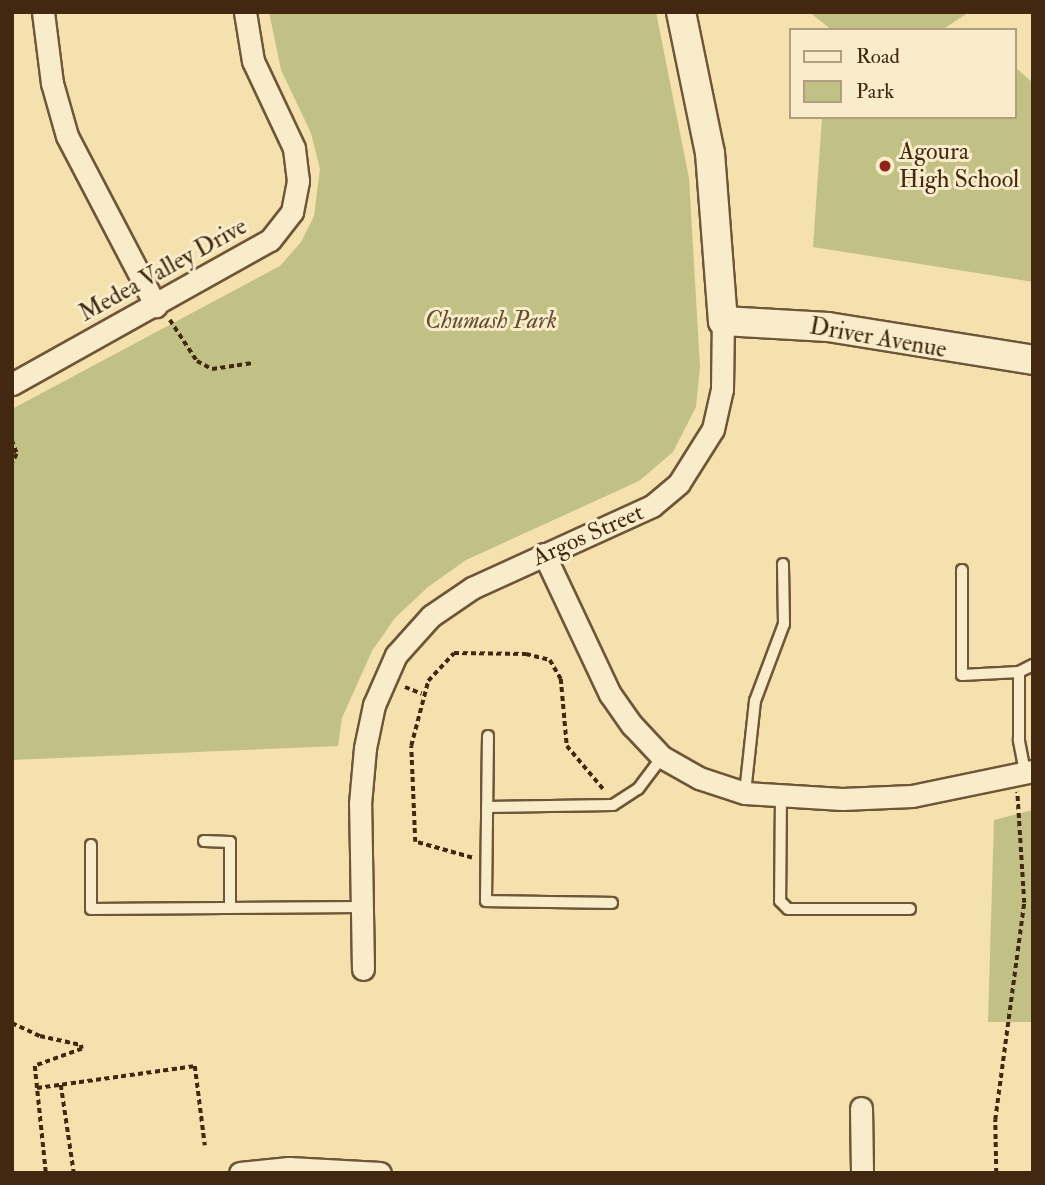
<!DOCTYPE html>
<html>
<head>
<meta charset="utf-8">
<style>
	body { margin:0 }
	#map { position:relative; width:1045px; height:1185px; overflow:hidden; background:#f4e1ad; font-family:"IM FELL Double Pica",serif }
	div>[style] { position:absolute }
	.green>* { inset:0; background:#c2c185 }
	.path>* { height:3.5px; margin-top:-1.75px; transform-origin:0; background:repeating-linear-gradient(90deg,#432811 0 5px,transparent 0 8.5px) }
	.roads { filter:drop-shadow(2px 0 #6f5638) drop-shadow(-2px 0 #6f5638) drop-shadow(0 2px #6f5638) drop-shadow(0 -2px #6f5638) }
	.lane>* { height:10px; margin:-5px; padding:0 5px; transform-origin:5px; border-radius:5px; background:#f8ecca }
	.street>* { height:21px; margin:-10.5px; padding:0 10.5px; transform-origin:10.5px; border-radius:10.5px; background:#f8ecca }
	.secondary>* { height:28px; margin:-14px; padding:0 14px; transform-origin:14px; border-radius:14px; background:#f8ecca }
	.dots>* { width:19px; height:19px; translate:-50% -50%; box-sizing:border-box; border:4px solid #f8ecca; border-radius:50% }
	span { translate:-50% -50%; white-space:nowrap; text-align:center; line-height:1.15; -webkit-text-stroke:6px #f8ecca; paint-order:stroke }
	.poi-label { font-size:24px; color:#432811 }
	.left { translate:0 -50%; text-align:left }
	.street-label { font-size:24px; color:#432811 }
	.park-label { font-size:24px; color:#634e2e; font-style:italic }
	.frame { position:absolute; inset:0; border:14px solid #432811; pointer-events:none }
	.legend { position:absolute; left:789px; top:28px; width:228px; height:91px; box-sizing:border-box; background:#f8ecca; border:2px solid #b09e80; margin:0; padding:9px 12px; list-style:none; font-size:21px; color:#432811 }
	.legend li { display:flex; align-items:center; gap:14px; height:35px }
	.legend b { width:35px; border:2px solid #b09e80 }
</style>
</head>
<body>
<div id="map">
	<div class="green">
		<div style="clip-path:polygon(269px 12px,656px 12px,689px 178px,700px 367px,696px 407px,673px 452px,639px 481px,466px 560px,428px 587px,395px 618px,372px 651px,342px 718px,338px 746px,12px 760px,12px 409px,280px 266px,301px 242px,314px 216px,320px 169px,311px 133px,281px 70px)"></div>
		<div style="clip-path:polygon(809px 12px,969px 12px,942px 30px,832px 30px)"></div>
		<div style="clip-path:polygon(1015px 67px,1033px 83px,1033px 282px,813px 247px,822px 117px,1015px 117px)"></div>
		<div style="clip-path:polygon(1033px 810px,1033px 1022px,988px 1022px,994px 820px)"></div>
	</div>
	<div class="path">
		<div style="left:170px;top:320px;width:49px;rotate:56.6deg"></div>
		<div style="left:197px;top:361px;width:17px;rotate:28deg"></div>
		<div style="left:212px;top:369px;width:41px;rotate:-8.3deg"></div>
		<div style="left:12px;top:440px;width:15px;rotate:70deg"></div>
		<div style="left:17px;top:454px;width:11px;rotate:117deg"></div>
		<div style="left:405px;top:687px;width:18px;rotate:22deg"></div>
		<div style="left:472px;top:858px;width:59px;rotate:-164.3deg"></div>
		<div style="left:415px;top:842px;width:96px;rotate:-92.4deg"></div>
		<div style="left:411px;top:746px;width:67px;rotate:-75.3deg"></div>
		<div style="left:428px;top:681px;width:38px;rotate:-47deg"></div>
		<div style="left:454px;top:653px;width:72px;rotate:0.8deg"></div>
		<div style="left:526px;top:654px;width:25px;rotate:14deg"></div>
		<div style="left:550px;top:660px;width:22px;rotate:60deg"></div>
		<div style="left:561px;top:679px;width:67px;rotate:84.9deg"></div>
		<div style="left:567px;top:746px;width:57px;rotate:49.9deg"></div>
		<div style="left:12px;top:1023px;width:31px;rotate:25deg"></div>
		<div style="left:40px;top:1036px;width:42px;rotate:12.4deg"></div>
		<div style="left:81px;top:1045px;width:4px;rotate:76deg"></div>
		<div style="left:82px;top:1049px;width:50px;rotate:160.1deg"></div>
		<div style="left:35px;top:1066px;width:108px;rotate:84.1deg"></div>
		<div style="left:61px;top:1085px;width:89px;rotate:81.6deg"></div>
		<div style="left:37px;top:1088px;width:160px;rotate:-7.9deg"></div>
		<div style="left:195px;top:1066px;width:80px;rotate:82.8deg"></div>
		<div style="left:996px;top:1173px;width:53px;rotate:-91.1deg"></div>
		<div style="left:995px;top:1120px;width:219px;rotate:-82.4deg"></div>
		<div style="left:1024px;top:903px;width:111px;rotate:-93.6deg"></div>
	</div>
	<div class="roads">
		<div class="lane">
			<div style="left:962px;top:570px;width:105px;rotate:90deg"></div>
			<div style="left:962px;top:675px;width:57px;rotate:-3deg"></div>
			<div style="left:488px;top:736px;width:165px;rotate:90.7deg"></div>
			<div style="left:486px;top:901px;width:126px;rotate:0.9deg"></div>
			<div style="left:1025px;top:772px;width:33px;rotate:-101deg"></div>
			<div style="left:1019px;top:740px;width:68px;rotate:-90deg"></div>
			<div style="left:1019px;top:672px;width:16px;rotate:-27deg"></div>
			<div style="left:745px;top:793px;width:93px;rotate:-83.8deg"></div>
			<div style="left:755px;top:701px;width:82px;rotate:-69.4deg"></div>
			<div style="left:784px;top:624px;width:60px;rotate:-91deg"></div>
			<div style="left:781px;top:795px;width:106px;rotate:90.5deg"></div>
			<div style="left:780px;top:901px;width:11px;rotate:45deg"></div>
			<div style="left:788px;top:909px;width:122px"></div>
			<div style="left:487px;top:807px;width:126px;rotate:-0.9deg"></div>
			<div style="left:613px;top:805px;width:30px;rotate:-33deg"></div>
			<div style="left:638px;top:789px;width:40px;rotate:-53deg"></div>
			<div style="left:204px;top:841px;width:26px;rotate:2deg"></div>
			<div style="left:230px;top:842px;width:66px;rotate:90deg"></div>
			<div style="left:91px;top:845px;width:64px;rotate:90deg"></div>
			<div style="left:91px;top:909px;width:270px;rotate:-0.4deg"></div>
		</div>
		<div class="street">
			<div style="left:43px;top:12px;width:72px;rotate:82.8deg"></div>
			<div style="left:52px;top:83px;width:55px;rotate:74.2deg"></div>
			<div style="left:67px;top:136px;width:192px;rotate:62.4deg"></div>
			<div style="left:12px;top:384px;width:295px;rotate:-29.2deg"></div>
			<div style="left:270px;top:240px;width:36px;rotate:-52deg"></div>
			<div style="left:292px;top:212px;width:32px;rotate:-79deg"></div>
			<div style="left:298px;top:181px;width:33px;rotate:-97deg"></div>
			<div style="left:294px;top:148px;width:96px;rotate:-115.2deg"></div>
			<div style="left:253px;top:61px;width:50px;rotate:-99.3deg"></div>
			<div style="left:544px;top:554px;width:155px;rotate:64.8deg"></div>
			<div style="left:610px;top:694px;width:38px;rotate:55deg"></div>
			<div style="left:632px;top:725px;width:44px;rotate:46.8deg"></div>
			<div style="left:662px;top:757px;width:43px;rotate:29.6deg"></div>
			<div style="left:699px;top:778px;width:48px;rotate:18.1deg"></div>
			<div style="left:745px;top:793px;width:97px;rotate:3.5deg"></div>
			<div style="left:842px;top:799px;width:70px;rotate:-2.5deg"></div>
			<div style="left:912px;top:796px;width:124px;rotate:-11.7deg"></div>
			<div style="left:363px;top:969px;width:165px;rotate:-91deg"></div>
			<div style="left:360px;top:804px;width:56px;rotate:-84.9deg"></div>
			<div style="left:365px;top:748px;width:44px;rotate:-78.2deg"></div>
			<div style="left:374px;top:705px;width:55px;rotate:-66.3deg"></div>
			<div style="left:396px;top:655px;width:52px;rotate:-48.1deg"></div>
			<div style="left:431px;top:616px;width:50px;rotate:-34.3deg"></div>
			<div style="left:472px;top:588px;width:198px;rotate:-24.5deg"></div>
			<div style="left:652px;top:506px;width:35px;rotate:-40deg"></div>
			<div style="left:679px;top:483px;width:64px;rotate:-57.8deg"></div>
			<div style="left:713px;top:429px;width:41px;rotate:-77.3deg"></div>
			<div style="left:722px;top:389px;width:68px;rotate:-89.2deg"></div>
			<div style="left:861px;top:1108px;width:65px;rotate:89.1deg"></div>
			<div style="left:240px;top:1173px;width:49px;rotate:-5.8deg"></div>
			<div style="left:289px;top:1168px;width:91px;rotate:3.1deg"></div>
		</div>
		<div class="secondary">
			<div style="left:681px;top:12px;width:144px;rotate:78.4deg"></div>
			<div style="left:710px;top:153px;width:169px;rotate:85.6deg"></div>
			<div style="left:723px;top:321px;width:105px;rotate:3.3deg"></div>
			<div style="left:828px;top:327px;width:208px;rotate:9.1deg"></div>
		</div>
	</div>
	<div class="dots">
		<div style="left:885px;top:166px;background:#8f2418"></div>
	</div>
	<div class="poi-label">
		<span class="left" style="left:899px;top:166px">Agoura<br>High School</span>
	</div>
	<div class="street-label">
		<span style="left:163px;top:270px;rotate:-29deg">Medea Valley Drive</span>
		<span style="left:878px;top:338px;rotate:10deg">Driver Avenue</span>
		<span style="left:588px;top:535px;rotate:-24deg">Argos Street</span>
	</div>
	<div class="park-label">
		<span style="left:491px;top:321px">Chumash Park</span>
	</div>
	<div class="frame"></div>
	<ul class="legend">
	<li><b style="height:9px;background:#f8ecca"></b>Road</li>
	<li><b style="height:19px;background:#c2c185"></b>Park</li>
	</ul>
</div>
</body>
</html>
